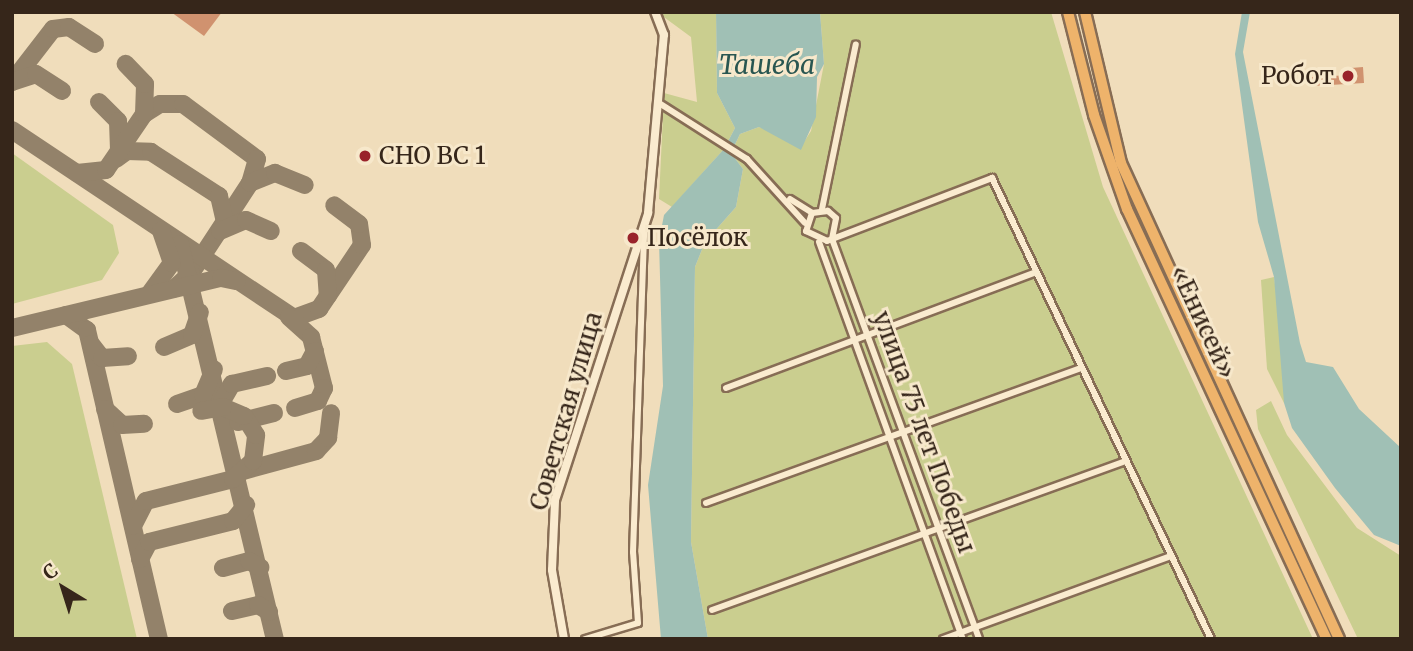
<!DOCTYPE html>
<html>
<head>
<meta charset="utf-8">
<style>
	body { margin:0 }
	#map { position:relative; width:1413px; height:651px; overflow:hidden; background:#f0ddbb; font-family:Merriweather,serif }
	div>[style] { position:absolute }
	.green>* { inset:0; background:#cace8f }
	.water>* { inset:0; background:#a0c0b5 }
	.taxiway>* { height:18px; margin:-9px; padding:0 9px; transform-origin:9px; border-radius:9px; background:#93826a }
	.building>* { inset:0; background:#d0926f }
	.roads { filter:drop-shadow(2px 0 #876d55) drop-shadow(-2px 0 #876d55) drop-shadow(0 2px #876d55) drop-shadow(0 -2px #876d55) }
	.minor>* { height:6px; margin:-3px; padding:0 3px; transform-origin:3px; border-radius:3px; background:#faebcf }
	.tertiary>* { height:8px; margin:-4px; padding:0 4px; transform-origin:4px; border-radius:4px; background:#faebcf }
	.trunk>* { height:10px; margin:-5px; padding:0 5px; transform-origin:5px; border-radius:5px; background:#eeb36b }
	.dots>* { width:19px; height:19px; translate:-50% -50%; box-sizing:border-box; border:4px solid #f7e8cb; border-radius:50% }
	span { translate:-50% -50%; white-space:nowrap; text-align:center; line-height:1.15; -webkit-text-stroke:6px #f7e8cb; paint-order:stroke }
	.poi-label { font-size:24px; color:#36261a }
	.right { translate:-100% -50%; text-align:right }
	.left { translate:0 -50%; text-align:left }
	.street-label { font-size:24px; color:#36261a }
	.water-label { font-size:26px; color:#295651; font-style:italic }
	.frame { position:absolute; inset:0; border:14px solid #36261a; pointer-events:none }
	.north { position:absolute; left:28px; top:553px; width:70px; height:70px; -webkit-text-stroke:5px #f7e8cb; paint-order:stroke; rotate:322deg; font-size:19px; font-weight:700; line-height:28px; text-align:center; color:#36261a }
	.north::after { content:''; display:block; margin:auto; width:24px; height:32px; background:#36261a; clip-path:polygon(50% 0,100% 100%,50% 72%,0 100%) }
</style>
</head>
<body>
<div id="map">
	<div class="green">
		<div style="clip-path:polygon(657px 12px,716px 12px,717px 93px,735px 128px,724px 149px,672px 207px,659px 199px,664px 93px,697px 102px,691px 37px)"></div>
		<div style="clip-path:polygon(820px 12px,1051px 12px,1103px 187px,1313px 639px,708px 639px,691px 542px,695px 267px,705px 242px,736px 207px,743px 169px,731px 153px,740px 134px,759px 127px,804px 142px,811px 131px,824px 64px)"></div>
		<div style="clip-path:polygon(12px 153px,113px 225px,119px 253px,102px 280px,12px 304px)"></div>
		<div style="clip-path:polygon(1274px 277px,1285px 358px,1284px 403px,1267px 369px,1261px 280px)"></div>
		<div style="clip-path:polygon(47px 342px,72px 364px,137px 639px,12px 639px,12px 346px)"></div>
		<div style="clip-path:polygon(1271px 401px,1287px 435px,1357px 528px,1401px 556px,1401px 639px,1358px 639px,1258px 429px,1256px 410px)"></div>
	</div>
	<div class="water">
		<div style="clip-path:polygon(716px 12px,820px 12px,824px 64px,817px 77px,816px 117px,801px 150px,759px 127px,740px 134px,731px 153px,743px 169px,736px 207px,705px 242px,695px 267px,691px 542px,708px 639px,661px 639px,648px 485px,663px 386px,659px 241px,664px 215px,724px 149px,735px 128px,717px 93px)"></div>
		<div style="clip-path:polygon(1242px 12px,1250px 12px,1243px 52px,1300px 343px,1306px 362px,1333px 367px,1359px 409px,1401px 448px,1401px 546px,1374px 535px,1335px 488px,1292px 428px,1284px 403px,1274px 277px,1258px 222px,1235px 54px)"></div>
	</div>
	<div class="taxiway">
		<div style="left:12px;top:82px;width:67px;rotate:-52.3deg"></div>
		<div style="left:53px;top:29px;width:16px;rotate:-7deg"></div>
		<div style="left:69px;top:27px;width:31px;rotate:33deg"></div>
		<div style="left:12px;top:82px;width:25px;rotate:-18deg"></div>
		<div style="left:36px;top:74px;width:31px;rotate:33deg"></div>
		<div style="left:99px;top:102px;width:27px;rotate:45deg"></div>
		<div style="left:118px;top:121px;width:29px;rotate:88deg"></div>
		<div style="left:144px;top:114px;width:19px;rotate:-32deg"></div>
		<div style="left:160px;top:104px;width:23px"></div>
		<div style="left:183px;top:104px;width:92px;rotate:36.6deg"></div>
		<div style="left:257px;top:159px;width:25px;rotate:106deg"></div>
		<div style="left:250px;top:183px;width:108px;rotate:123.2deg"></div>
		<div style="left:191px;top:273px;width:23px;rotate:137deg"></div>
		<div style="left:12px;top:130px;width:339px;rotate:33.7deg"></div>
		<div style="left:294px;top:318px;width:27px;rotate:-20deg"></div>
		<div style="left:319px;top:309px;width:77px;rotate:-56.1deg"></div>
		<div style="left:362px;top:245px;width:21px;rotate:-98deg"></div>
		<div style="left:359px;top:224px;width:31px;rotate:-143deg"></div>
		<div style="left:116px;top:159px;width:14px;rotate:-36deg"></div>
		<div style="left:127px;top:151px;width:24px;rotate:2deg"></div>
		<div style="left:151px;top:152px;width:81px;rotate:32.9deg"></div>
		<div style="left:219px;top:196px;width:27px;rotate:77deg"></div>
		<div style="left:77px;top:173px;width:29px;rotate:-6deg"></div>
		<div style="left:106px;top:170px;width:68px;rotate:-55.8deg"></div>
		<div style="left:144px;top:114px;width:30px;rotate:-88deg"></div>
		<div style="left:145px;top:84px;width:28px;rotate:-134deg"></div>
		<div style="left:250px;top:183px;width:27px;rotate:-22deg"></div>
		<div style="left:275px;top:173px;width:32px;rotate:22deg"></div>
		<div style="left:220px;top:231px;width:28px;rotate:-23deg"></div>
		<div style="left:246px;top:220px;width:27px;rotate:24deg"></div>
		<div style="left:180px;top:244px;width:406px;rotate:76.5deg"></div>
		<div style="left:301px;top:251px;width:31px;rotate:37deg"></div>
		<div style="left:326px;top:270px;width:26px;rotate:86deg"></div>
		<div style="left:150px;top:293px;width:37px;rotate:-54deg"></div>
		<div style="left:172px;top:263px;width:34px;rotate:-109deg"></div>
		<div style="left:66px;top:315px;width:26px;rotate:36deg"></div>
		<div style="left:87px;top:330px;width:317px;rotate:76.9deg"></div>
		<div style="left:289px;top:317px;width:30px;rotate:42deg"></div>
		<div style="left:311px;top:337px;width:53px;rotate:75.7deg"></div>
		<div style="left:324px;top:388px;width:14px;rotate:115deg"></div>
		<div style="left:318px;top:401px;width:24px;rotate:163deg"></div>
		<div style="left:12px;top:328px;width:215px;rotate:-13.5deg"></div>
		<div style="left:221px;top:278px;width:16px;rotate:11deg"></div>
		<div style="left:91px;top:344px;width:18px;rotate:52deg"></div>
		<div style="left:102px;top:358px;width:26px;rotate:-4deg"></div>
		<div style="left:164px;top:347px;width:30px;rotate:-23deg"></div>
		<div style="left:192px;top:335px;width:24px;rotate:-71deg"></div>
		<div style="left:286px;top:371px;width:22px;rotate:-13deg"></div>
		<div style="left:307px;top:366px;width:17px;rotate:-62deg"></div>
		<div style="left:222px;top:401px;width:20px;rotate:-60deg"></div>
		<div style="left:232px;top:384px;width:36px;rotate:-13deg"></div>
		<div style="left:177px;top:404px;width:28px;rotate:-19deg"></div>
		<div style="left:203px;top:395px;width:28px;rotate:-67deg"></div>
		<div style="left:105px;top:409px;width:23px;rotate:43deg"></div>
		<div style="left:122px;top:425px;width:22px;rotate:-3deg"></div>
		<div style="left:238px;top:422px;width:37px;rotate:-14deg"></div>
		<div style="left:243px;top:471px;width:76px;rotate:-15.3deg"></div>
		<div style="left:316px;top:451px;width:18px;rotate:-47deg"></div>
		<div style="left:328px;top:438px;width:25px;rotate:-83deg"></div>
		<div style="left:133px;top:526px;width:28px;rotate:-63deg"></div>
		<div style="left:146px;top:501px;width:90px;rotate:-14.2deg"></div>
		<div style="left:233px;top:479px;width:27px;rotate:-42deg"></div>
		<div style="left:253px;top:461px;width:26px;rotate:-83deg"></div>
		<div style="left:256px;top:435px;width:22px;rotate:-122deg"></div>
		<div style="left:244px;top:416px;width:23px;rotate:-157deg"></div>
		<div style="left:223px;top:407px;width:22px;rotate:170deg"></div>
		<div style="left:140px;top:559px;width:19px;rotate:-62deg"></div>
		<div style="left:149px;top:542px;width:87px;rotate:-14deg"></div>
		<div style="left:233px;top:521px;width:21px;rotate:-51deg"></div>
		<div style="left:223px;top:568px;width:27px;rotate:-15deg"></div>
		<div style="left:249px;top:561px;width:13px;rotate:29deg"></div>
		<div style="left:232px;top:611px;width:27px;rotate:-13deg"></div>
		<div style="left:258px;top:605px;width:13px;rotate:32deg"></div>
	</div>
	<div class="building">
		<div style="clip-path:polygon(171px 12px,222px 12px,204px 36px)"></div>
		<div style="clip-path:polygon(1363px 67px,1364px 83px,1313px 86px,1312px 77px,1351px 75px,1351px 68px)"></div>
	</div>
	<div class="roads">
		<div class="minor">
			<div style="left:659px;top:103px;width:104px;rotate:32.5deg"></div>
			<div style="left:747px;top:159px;width:86px;rotate:47.8deg"></div>
			<div style="left:790px;top:199px;width:26px;rotate:32deg"></div>
			<div style="left:822px;top:209px;width:168px;rotate:-78.4deg"></div>
			<div style="left:832px;top:239px;width:21px;rotate:-79deg"></div>
			<div style="left:836px;top:218px;width:11px;rotate:-139deg"></div>
			<div style="left:828px;top:211px;width:16px;rotate:173deg"></div>
			<div style="left:812px;top:213px;width:19px;rotate:108deg"></div>
			<div style="left:806px;top:231px;width:23px;rotate:25deg"></div>
			<div style="left:827px;top:241px;width:177px;rotate:-20.9deg"></div>
			<div style="left:992px;top:178px;width:510px;rotate:64.59deg"></div>
			<div style="left:832px;top:239px;width:426px;rotate:69.8deg"></div>
			<div style="left:819px;top:242px;width:422px;rotate:70.1deg"></div>
			<div style="left:726px;top:388px;width:331px;rotate:-20.5deg"></div>
			<div style="left:706px;top:503px;width:399px;rotate:-19.8deg"></div>
			<div style="left:712px;top:610px;width:439px;rotate:-19.8deg"></div>
			<div style="left:585px;top:639px;width:55px;rotate:-16.8deg"></div>
			<div style="left:638px;top:623px;width:71px;rotate:-94deg"></div>
			<div style="left:633px;top:552px;width:319px;rotate:-88deg"></div>
			<div style="left:943px;top:639px;width:243px;rotate:-20deg"></div>
		</div>
		<div class="tertiary">
			<div style="left:564px;top:639px;width:70px;rotate:-99.9deg"></div>
			<div style="left:552px;top:570px;width:70px;rotate:-87.5deg"></div>
			<div style="left:555px;top:500px;width:302px;rotate:-72deg"></div>
			<div style="left:648px;top:213px;width:179px;rotate:-84.9deg"></div>
			<div style="left:664px;top:35px;width:25px;rotate:-111deg"></div>
		</div>
		<div class="trunk">
			<div style="left:1068px;top:12px;width:106px;rotate:75.8deg"></div>
			<div style="left:1094px;top:115px;width:100px;rotate:70.7deg"></div>
			<div style="left:1127px;top:209px;width:474px;rotate:65.1deg"></div>
			<div style="left:1085px;top:12px;width:155px;rotate:76.6deg"></div>
			<div style="left:1121px;top:163px;width:524px;rotate:65.39deg"></div>
		</div>
	</div>
	<div class="dots">
		<div style="left:1348px;top:76px;background:#99222a"></div>
		<div style="left:365px;top:156px;background:#99222a"></div>
		<div style="left:633px;top:238px;background:#99222a"></div>
	</div>
	<div class="poi-label">
		<span class="right" style="left:1334px;top:76px">Робот</span>
		<span class="left" style="left:379px;top:156px">СНО ВС 1</span>
		<span class="left" style="left:647px;top:238px">Посёлок</span>
	</div>
	<div class="street-label">
		<span style="left:1203px;top:322px;rotate:65deg">«Енисей»</span>
		<span style="left:566px;top:411px;rotate:-74deg">Советская улица</span>
		<span style="left:924px;top:432px;rotate:70deg">улица 75 лет Победы</span>
	</div>
	<div class="water-label">
		<span style="left:767px;top:65px">Ташеба</span>
	</div>
	<div class="frame"></div>
	<div class="north">С</div>
</div>
</body>
</html>
